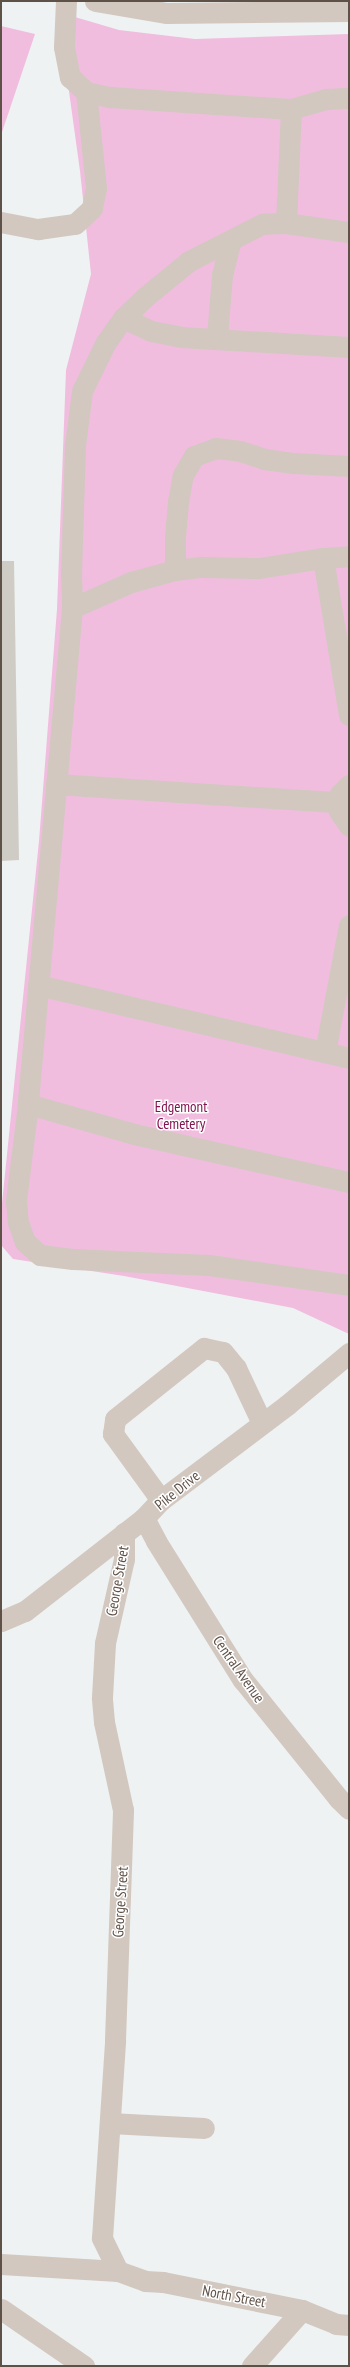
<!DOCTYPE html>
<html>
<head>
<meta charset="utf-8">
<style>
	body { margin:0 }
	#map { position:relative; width:350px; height:2367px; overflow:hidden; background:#eff2f2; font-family:"PT Sans Narrow",sans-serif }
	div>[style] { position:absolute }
	.green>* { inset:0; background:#f0bddf }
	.building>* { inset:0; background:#cfccc6 }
	.minor>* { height:21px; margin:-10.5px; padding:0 10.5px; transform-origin:10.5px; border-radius:10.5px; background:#d2c8c0 }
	span { translate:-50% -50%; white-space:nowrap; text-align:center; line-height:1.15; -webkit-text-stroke:3px #fff; paint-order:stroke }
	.park-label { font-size:15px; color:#821550 }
	.street-label { font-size:15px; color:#5e5147 }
	.frame { position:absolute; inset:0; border:2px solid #5e5147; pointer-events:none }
</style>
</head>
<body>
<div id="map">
	<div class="green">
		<div style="clip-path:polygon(58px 12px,119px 30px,195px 39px,349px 34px,349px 1334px,293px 1308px,124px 1276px,13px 1259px,1px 1245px,1px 1213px,39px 841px,57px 609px,66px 370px,91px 274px,80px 171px)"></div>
		<div style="clip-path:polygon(1px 26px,35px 34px,1px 135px)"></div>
	</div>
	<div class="building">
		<div style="clip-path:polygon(1px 561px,14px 561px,19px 860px,1px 861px)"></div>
	</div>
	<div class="minor">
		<div style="left:66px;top:1px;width:46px;rotate:92.5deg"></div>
		<div style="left:64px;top:47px;width:31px;rotate:79deg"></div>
		<div style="left:70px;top:77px;width:22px;rotate:43deg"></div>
		<div style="left:86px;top:92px;width:25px;rotate:12deg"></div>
		<div style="left:110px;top:97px;width:181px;rotate:3.8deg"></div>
		<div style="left:291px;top:109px;width:37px;rotate:-16deg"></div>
		<div style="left:327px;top:99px;width:22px;rotate:-3deg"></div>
		<div style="left:95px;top:1px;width:73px;rotate:9.5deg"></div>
		<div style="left:167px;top:13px;width:182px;rotate:-0.6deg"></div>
		<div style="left:1px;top:222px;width:38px;rotate:11deg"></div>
		<div style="left:38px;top:229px;width:37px;rotate:-8deg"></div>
		<div style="left:75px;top:224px;width:23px;rotate:-43deg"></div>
		<div style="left:92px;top:208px;width:20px;rotate:-79deg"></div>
		<div style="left:96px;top:188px;width:97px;rotate:-95.9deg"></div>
		<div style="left:286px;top:223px;width:114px;rotate:-87.5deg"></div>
		<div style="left:349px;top:232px;width:64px;rotate:-171.9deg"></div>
		<div style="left:286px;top:223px;width:24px;rotate:178deg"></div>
		<div style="left:262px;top:224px;width:82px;rotate:153.1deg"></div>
		<div style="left:189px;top:261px;width:57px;rotate:140.7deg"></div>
		<div style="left:145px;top:297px;width:30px;rotate:136deg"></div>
		<div style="left:123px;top:318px;width:32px;rotate:125deg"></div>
		<div style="left:105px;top:344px;width:52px;rotate:116.1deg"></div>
		<div style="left:82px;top:391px;width:55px;rotate:97.3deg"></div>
		<div style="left:75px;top:446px;width:128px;rotate:91.8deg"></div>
		<div style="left:71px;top:574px;width:34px;rotate:88deg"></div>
		<div style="left:72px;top:608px;width:498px;rotate:95.1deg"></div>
		<div style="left:28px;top:1104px;width:98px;rotate:97.1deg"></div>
		<div style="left:16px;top:1201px;width:21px;rotate:85deg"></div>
		<div style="left:18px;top:1222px;width:21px;rotate:71deg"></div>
		<div style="left:25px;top:1242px;width:20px;rotate:41deg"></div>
		<div style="left:40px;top:1255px;width:33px;rotate:7deg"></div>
		<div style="left:73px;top:1259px;width:136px;rotate:2.5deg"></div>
		<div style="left:209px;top:1265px;width:141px;rotate:8.1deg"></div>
		<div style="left:123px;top:318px;width:31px;rotate:25deg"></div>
		<div style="left:151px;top:331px;width:31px;rotate:11deg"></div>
		<div style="left:181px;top:337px;width:168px;rotate:3.4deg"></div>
		<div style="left:217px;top:337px;width:62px;rotate:-85.4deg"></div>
		<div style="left:222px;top:275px;width:34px;rotate:-76deg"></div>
		<div style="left:323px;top:558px;width:159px;rotate:80.6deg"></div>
		<div style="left:175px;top:570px;width:34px;rotate:-90deg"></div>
		<div style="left:175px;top:536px;width:34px;rotate:-85deg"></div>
		<div style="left:178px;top:502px;width:27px;rotate:-80deg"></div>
		<div style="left:183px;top:475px;width:22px;rotate:-60deg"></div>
		<div style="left:194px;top:456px;width:23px;rotate:-20deg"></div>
		<div style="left:216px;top:448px;width:24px;rotate:7deg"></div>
		<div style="left:240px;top:451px;width:25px;rotate:18deg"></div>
		<div style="left:264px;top:459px;width:30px;rotate:8deg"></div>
		<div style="left:294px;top:463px;width:55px;rotate:3.1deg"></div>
		<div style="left:72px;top:608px;width:64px;rotate:-23.8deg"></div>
		<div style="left:131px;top:582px;width:46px;rotate:-15.3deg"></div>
		<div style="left:175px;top:570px;width:26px;rotate:-7deg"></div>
		<div style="left:201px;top:567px;width:58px;rotate:1deg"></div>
		<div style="left:259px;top:568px;width:65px;rotate:-8.9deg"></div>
		<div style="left:323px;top:558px;width:26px;rotate:-4deg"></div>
		<div style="left:56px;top:784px;width:283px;rotate:3.7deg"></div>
		<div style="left:349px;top:785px;width:13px;rotate:135deg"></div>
		<div style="left:340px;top:794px;width:8px;rotate:104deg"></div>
		<div style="left:338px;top:802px;width:9px;rotate:84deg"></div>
		<div style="left:339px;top:811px;width:18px;rotate:56deg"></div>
		<div style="left:38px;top:985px;width:319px;rotate:13.2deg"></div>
		<div style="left:325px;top:1052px;width:129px;rotate:-79.3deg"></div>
		<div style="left:28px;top:1104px;width:110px;rotate:15.8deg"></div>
		<div style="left:134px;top:1134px;width:220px;rotate:12.6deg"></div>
		<div style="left:161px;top:1500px;width:82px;rotate:-126deg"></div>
		<div style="left:113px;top:1434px;width:15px;rotate:-82deg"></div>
		<div style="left:115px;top:1419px;width:114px;rotate:-38.6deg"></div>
		<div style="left:204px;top:1348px;width:19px;rotate:12deg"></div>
		<div style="left:223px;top:1352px;width:21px;rotate:51deg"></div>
		<div style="left:236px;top:1368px;width:61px;rotate:64.7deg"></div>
		<div style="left:144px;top:1518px;width:26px;rotate:62deg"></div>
		<div style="left:156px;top:1541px;width:164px;rotate:58deg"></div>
		<div style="left:243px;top:1680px;width:153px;rotate:51.1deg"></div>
		<div style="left:339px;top:1799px;width:14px;rotate:45deg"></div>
		<div style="left:1px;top:1621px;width:26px;rotate:-23deg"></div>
		<div style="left:25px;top:1611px;width:151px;rotate:-38deg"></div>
		<div style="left:144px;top:1518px;width:25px;rotate:-47deg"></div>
		<div style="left:161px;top:1500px;width:158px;rotate:-37deg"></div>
		<div style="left:287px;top:1405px;width:81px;rotate:-40deg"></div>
		<div style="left:110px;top:2123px;width:94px;rotate:3deg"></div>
		<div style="left:1px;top:2264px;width:117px;rotate:3.4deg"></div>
		<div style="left:118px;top:2271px;width:29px;rotate:20deg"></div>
		<div style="left:145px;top:2281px;width:18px;rotate:3deg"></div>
		<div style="left:163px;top:2282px;width:142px;rotate:11.4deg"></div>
		<div style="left:302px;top:2310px;width:37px;rotate:22deg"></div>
		<div style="left:336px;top:2324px;width:13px;rotate:4deg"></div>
		<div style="left:118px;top:2271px;width:37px;rotate:-116deg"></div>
		<div style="left:102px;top:2238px;width:198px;rotate:-86.2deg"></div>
		<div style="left:115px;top:2040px;width:230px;rotate:-88deg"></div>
		<div style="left:123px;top:1810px;width:90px;rotate:-102.2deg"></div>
		<div style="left:104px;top:1722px;width:25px;rotate:-95deg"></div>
		<div style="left:102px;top:1697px;width:54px;rotate:-86.8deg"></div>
		<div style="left:105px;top:1643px;width:86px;rotate:-77.3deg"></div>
		<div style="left:124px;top:1559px;width:26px;rotate:-90deg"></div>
		<div style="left:1px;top:2309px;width:101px;rotate:34.5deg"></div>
		<div style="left:252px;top:2366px;width:75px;rotate:-48.2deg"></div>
	</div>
	<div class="park-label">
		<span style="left:181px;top:1115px">Edgemont<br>Cemetery</span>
	</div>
	<div class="street-label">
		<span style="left:177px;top:1490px;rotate:-39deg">Pike Drive</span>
		<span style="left:117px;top:1581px;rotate:-80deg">George Street</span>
		<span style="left:239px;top:1669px;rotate:55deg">Central Avenue</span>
		<span style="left:120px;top:1902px;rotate:-86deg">George Street</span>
		<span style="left:234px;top:2296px;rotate:11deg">North Street</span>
	</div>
	<div class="frame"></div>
</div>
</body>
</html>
